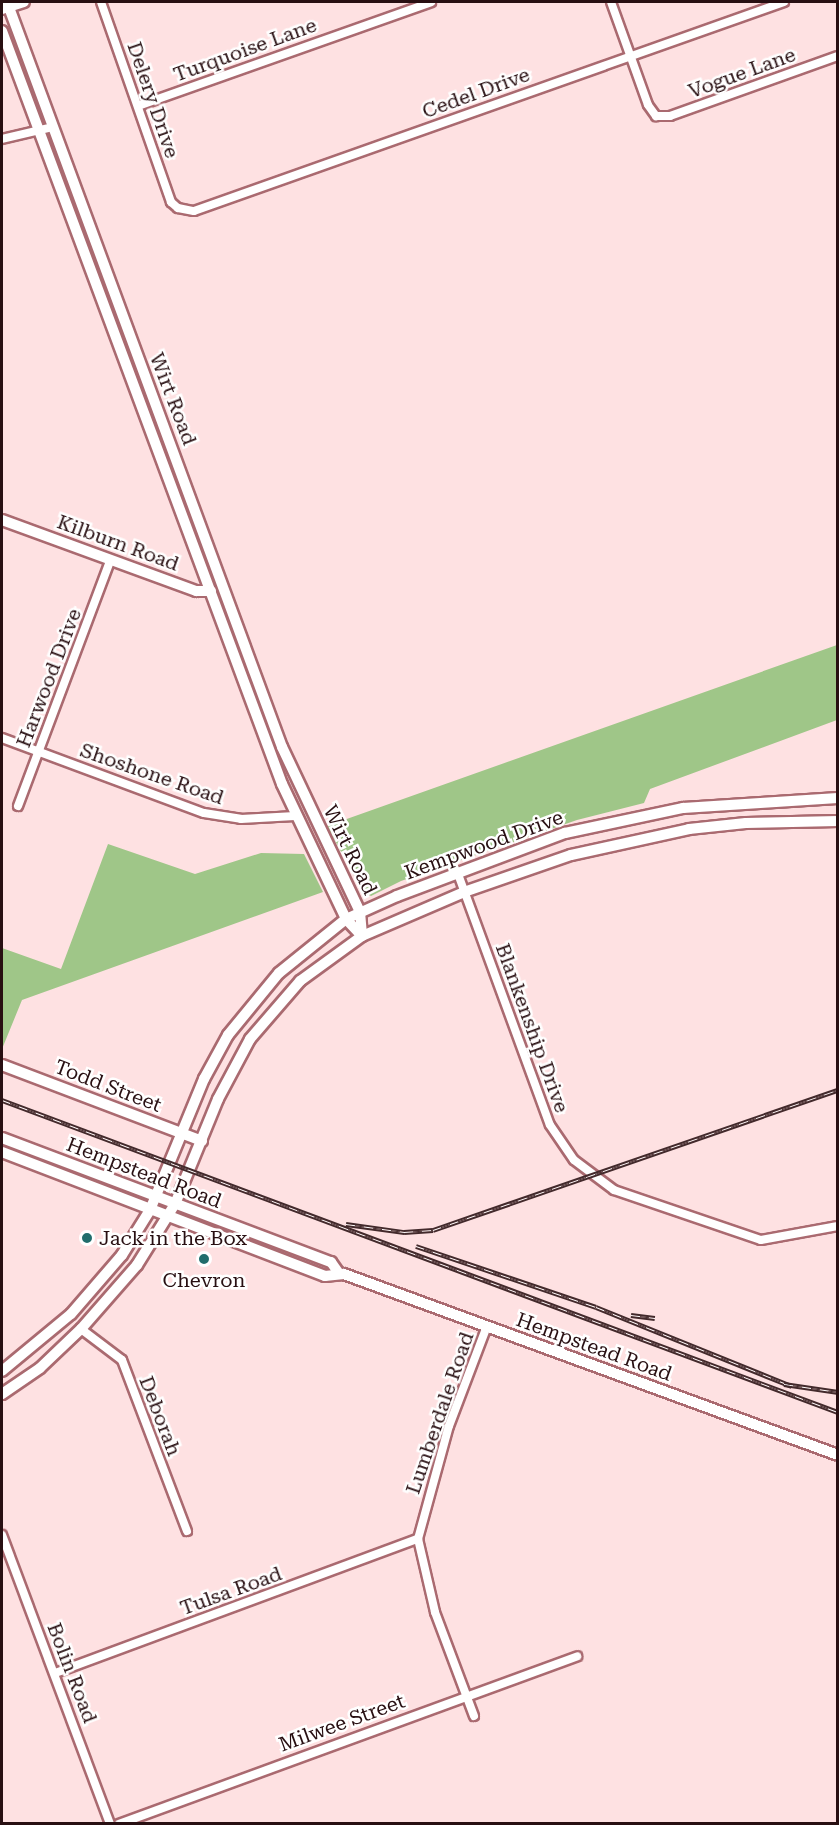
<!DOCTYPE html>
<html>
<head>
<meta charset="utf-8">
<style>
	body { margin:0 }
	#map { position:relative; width:839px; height:1825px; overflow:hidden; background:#fee1e2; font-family:"Roboto Serif",serif }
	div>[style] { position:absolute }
	.green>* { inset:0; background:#9fc688 }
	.roads { filter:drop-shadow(2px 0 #aa6a70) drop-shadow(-2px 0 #aa6a70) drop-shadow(0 2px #aa6a70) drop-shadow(0 -2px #aa6a70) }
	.street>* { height:8px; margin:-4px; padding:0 4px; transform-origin:4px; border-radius:4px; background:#fff }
	.secondary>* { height:10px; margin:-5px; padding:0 5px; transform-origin:5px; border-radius:5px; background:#fff }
	.rail>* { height:5px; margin-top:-2.5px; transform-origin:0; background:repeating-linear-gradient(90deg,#fff 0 9px,#432a2c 0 18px); box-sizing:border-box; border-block:2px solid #432a2c }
	.dots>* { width:16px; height:16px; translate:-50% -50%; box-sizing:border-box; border:3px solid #fff; border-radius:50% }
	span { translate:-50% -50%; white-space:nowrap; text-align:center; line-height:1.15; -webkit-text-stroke:5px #fff; paint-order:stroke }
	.street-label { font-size:20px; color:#280f12 }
	.poi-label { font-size:20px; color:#280f12 }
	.left { translate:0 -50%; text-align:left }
	.frame { position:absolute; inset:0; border:3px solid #280f12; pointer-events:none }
</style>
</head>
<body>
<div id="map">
	<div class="green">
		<div style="clip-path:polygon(837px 645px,837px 720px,650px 789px,644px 803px,577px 820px,401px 881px,371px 896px,363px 892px,327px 826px)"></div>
		<div style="clip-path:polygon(108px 844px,195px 874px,261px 853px,304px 854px,323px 892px,22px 1000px,2px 1049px,2px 948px,61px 969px)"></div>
	</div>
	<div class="roads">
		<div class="street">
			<div style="left:101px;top:2px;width:212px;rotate:70.7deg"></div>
			<div style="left:171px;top:202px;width:9px;rotate:41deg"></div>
			<div style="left:178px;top:208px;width:16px;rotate:11deg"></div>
			<div style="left:194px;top:211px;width:626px;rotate:-19.51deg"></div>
			<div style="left:611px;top:2px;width:109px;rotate:70.2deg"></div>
			<div style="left:648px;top:105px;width:14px;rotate:54deg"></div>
			<div style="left:656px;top:116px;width:14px"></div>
			<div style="left:670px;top:116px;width:178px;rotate:-19.7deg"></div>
			<div style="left:138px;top:106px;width:311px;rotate:-19.5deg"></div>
			<div style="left:2px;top:139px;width:52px;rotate:-13.2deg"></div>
			<div style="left:2px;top:738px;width:215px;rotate:20.4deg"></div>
			<div style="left:204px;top:813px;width:37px;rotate:9deg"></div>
			<div style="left:241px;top:819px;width:54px;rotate:-3.2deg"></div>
			<div style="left:18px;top:806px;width:262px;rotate:-69.4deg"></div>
			<div style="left:458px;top:874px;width:267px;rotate:69.9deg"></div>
			<div style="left:550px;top:1125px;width:42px;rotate:55.6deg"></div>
			<div style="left:574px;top:1160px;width:50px;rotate:36.9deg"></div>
			<div style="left:614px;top:1190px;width:155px;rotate:18.8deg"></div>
			<div style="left:761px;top:1240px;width:78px;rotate:-10.3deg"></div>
			<div style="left:81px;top:1329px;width:51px;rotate:37.1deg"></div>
			<div style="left:122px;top:1360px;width:183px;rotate:69.2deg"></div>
			<div style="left:2px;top:1535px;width:309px;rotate:69.5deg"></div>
			<div style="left:55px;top:1673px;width:387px;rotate:-20.3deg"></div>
			<div style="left:474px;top:1716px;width:111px;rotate:-110.6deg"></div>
			<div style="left:435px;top:1612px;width:75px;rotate:-103.1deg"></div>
			<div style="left:418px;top:1539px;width:117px;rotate:-74.7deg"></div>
			<div style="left:449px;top:1426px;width:107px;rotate:-69.2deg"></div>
			<div style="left:119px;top:1824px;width:488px;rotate:-20.1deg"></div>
		</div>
		<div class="secondary">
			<div style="left:7px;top:2px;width:794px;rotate:69.74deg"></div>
			<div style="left:282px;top:747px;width:183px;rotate:64.7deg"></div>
			<div style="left:360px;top:912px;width:24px;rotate:85deg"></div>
			<div style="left:2px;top:9px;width:23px;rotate:-18deg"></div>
			<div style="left:2px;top:31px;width:803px;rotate:69.6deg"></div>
			<div style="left:282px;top:784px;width:149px;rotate:64.6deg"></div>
			<div style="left:346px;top:919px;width:23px;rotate:47deg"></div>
			<div style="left:2px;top:520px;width:207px;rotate:20.1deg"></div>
			<div style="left:196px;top:591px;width:15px"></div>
			<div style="left:2px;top:1065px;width:214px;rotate:20.8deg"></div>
			<div style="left:2px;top:1138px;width:352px;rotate:20.7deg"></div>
			<div style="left:331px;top:1262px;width:12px;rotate:55deg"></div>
			<div style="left:2px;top:1152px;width:346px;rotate:21deg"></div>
			<div style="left:325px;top:1276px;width:19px;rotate:-6deg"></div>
			<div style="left:344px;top:1274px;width:526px;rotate:20.12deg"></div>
			<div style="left:2px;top:1371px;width:89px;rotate:-39.6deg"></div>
			<div style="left:71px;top:1314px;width:78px;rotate:-49.2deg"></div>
			<div style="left:122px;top:1255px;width:53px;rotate:-58.1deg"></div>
			<div style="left:150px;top:1210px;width:142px;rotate:-67.6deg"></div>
			<div style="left:204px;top:1079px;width:50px;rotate:-61.4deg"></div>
			<div style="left:228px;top:1035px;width:80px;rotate:-50.6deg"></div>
			<div style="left:279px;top:973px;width:86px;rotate:-38.9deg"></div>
			<div style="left:346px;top:919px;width:56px;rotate:-24.3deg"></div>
			<div style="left:397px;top:896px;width:179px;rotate:-20.6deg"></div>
			<div style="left:565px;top:833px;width:121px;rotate:-12deg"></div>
			<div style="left:683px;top:808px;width:155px;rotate:-3.7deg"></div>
			<div style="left:2px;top:1394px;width:46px;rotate:-34.4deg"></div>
			<div style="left:40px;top:1368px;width:57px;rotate:-43.6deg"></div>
			<div style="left:81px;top:1329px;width:85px;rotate:-48.8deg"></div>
			<div style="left:137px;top:1265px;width:72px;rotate:-58.1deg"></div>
			<div style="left:175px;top:1204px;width:113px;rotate:-67.7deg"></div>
			<div style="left:218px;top:1099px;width:68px;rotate:-61.9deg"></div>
			<div style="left:250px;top:1039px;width:77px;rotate:-49.2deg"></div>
			<div style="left:300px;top:981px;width:77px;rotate:-36deg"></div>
			<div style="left:362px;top:936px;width:111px;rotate:-23.3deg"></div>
			<div style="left:464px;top:892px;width:113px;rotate:-19.1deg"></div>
			<div style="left:571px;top:855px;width:121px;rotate:-12.4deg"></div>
			<div style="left:689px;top:829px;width:57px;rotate:-6deg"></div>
			<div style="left:746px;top:823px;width:92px;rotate:-1.2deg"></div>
		</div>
	</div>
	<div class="rail">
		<div style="left:2px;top:1100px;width:892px;rotate:20.47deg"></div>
		<div style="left:346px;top:1224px;width:59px;rotate:7.9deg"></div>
		<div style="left:404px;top:1232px;width:29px;rotate:-4deg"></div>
		<div style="left:433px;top:1230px;width:429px;rotate:-19.1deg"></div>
		<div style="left:416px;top:1246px;width:190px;rotate:18.7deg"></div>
		<div style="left:596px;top:1307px;width:211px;rotate:22deg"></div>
		<div style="left:631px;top:1315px;width:24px;rotate:7deg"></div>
		<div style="left:784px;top:1384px;width:55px;rotate:8.4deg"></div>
	</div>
	<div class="dots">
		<div style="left:87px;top:1238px;background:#216d6c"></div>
		<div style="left:204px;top:1259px;background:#216d6c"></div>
	</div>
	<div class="street-label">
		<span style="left:245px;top:50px;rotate:-20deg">Turquoise Lane</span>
		<span style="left:742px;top:73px;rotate:-20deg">Vogue Lane</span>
		<span style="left:476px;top:93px;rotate:-20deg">Cedel Drive</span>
		<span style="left:153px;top:100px;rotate:71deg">Delery Drive</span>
		<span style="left:173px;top:399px;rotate:69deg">Wirt Road</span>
		<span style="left:118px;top:543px;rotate:20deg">Kilburn Road</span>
		<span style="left:49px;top:678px;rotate:-69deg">Harwood Drive</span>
		<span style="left:152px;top:774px;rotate:19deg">Shoshone Road</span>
		<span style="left:484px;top:845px;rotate:-20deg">Kempwood Drive</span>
		<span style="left:350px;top:850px;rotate:64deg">Wirt Road</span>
		<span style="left:532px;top:1028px;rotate:70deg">Blankenship Drive</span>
		<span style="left:108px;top:1086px;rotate:21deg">Todd Street</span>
		<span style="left:144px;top:1173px;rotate:21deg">Hempstead Road</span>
		<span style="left:594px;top:1347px;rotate:20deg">Hempstead Road</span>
		<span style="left:440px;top:1413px;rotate:-71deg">Lumberdale Road</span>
		<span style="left:160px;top:1416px;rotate:69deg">Deborah</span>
		<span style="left:231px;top:1591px;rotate:-20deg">Tulsa Road</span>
		<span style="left:72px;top:1673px;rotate:69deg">Bolin Road</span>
		<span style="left:342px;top:1723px;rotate:-20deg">Milwee Street</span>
	</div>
	<div class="poi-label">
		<span class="left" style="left:99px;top:1238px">Jack in the Box</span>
		<span style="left:204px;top:1280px">Chevron</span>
	</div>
	<div class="frame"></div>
</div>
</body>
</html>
